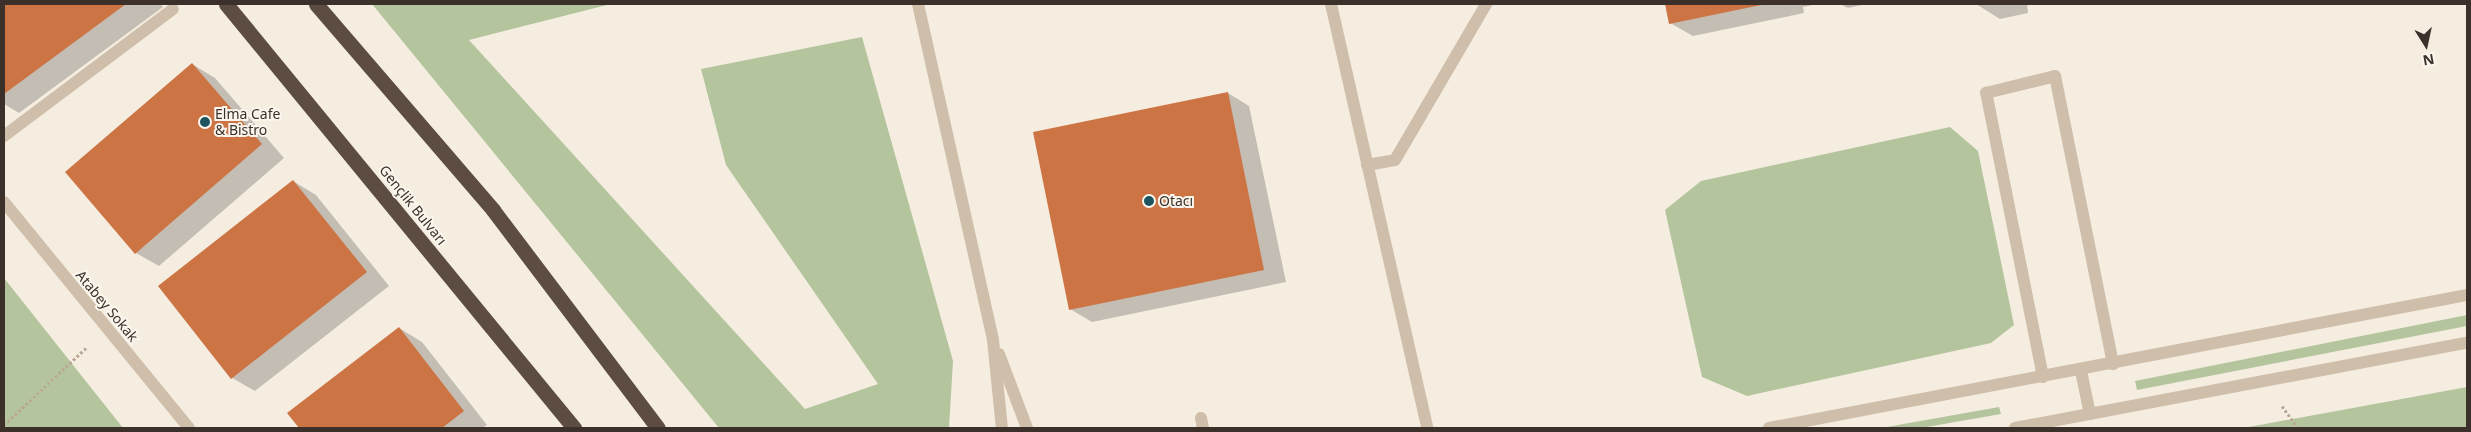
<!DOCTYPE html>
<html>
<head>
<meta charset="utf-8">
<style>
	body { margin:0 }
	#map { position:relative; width:2471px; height:432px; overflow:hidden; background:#f5ede0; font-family:"Noto Sans",sans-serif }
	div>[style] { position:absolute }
	.green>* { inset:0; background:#b4c59e }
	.shadow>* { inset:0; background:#0003 }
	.building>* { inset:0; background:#cd7445 }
	.path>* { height:3px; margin-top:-1.5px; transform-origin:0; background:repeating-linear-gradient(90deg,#baa894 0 2.5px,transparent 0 5px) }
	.minor>* { height:12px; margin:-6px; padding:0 6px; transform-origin:6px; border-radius:6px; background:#cebeaa }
	.highway>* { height:15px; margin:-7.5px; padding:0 7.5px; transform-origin:7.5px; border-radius:7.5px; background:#5d4c41 }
	.dots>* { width:14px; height:14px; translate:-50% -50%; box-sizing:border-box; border:2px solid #fbf6ed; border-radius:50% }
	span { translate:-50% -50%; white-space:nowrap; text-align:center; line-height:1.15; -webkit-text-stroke:4px #fbf6ed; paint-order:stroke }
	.poi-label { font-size:14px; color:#3b312a }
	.left { translate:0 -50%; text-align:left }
	.street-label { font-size:14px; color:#3b312a }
	.frame { position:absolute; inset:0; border:5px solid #3b312a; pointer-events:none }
	.north { position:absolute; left:2401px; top:20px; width:50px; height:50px; -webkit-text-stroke:4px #fbf6ed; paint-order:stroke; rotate:170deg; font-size:14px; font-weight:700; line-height:20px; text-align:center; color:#3b312a }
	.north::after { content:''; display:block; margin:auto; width:18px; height:22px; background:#3b312a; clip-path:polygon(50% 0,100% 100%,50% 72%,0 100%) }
</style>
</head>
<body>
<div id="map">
	<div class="green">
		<div style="clip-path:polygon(372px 4px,611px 4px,469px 40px,805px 409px,878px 384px,726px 165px,701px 69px,862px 37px,953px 361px,949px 428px,719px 428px)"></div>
		<div style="clip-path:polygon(1950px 127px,1978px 151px,2014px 325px,1991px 343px,1747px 396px,1702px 377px,1665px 210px,1701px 181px)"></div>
		<div style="clip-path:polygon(4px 278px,123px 428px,4px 428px)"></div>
		<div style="clip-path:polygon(2467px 315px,2467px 326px,2137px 390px,2135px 381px)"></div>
		<div style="clip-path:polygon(2467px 387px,2467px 428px,2243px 428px)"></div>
		<div style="clip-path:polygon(1999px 407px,2001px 414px,1921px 428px,1881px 428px)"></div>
	</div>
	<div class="shadow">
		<div style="clip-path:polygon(4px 4px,160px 4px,163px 7px,19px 113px,4px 104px)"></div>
		<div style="clip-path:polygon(1666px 4px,1817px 4px,1803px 7px,1804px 13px,1693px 36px,1670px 23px)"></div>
		<div style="clip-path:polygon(1840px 4px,1867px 4px,1848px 8px)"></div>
		<div style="clip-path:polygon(1976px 4px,2027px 4px,2028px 13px,2000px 19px)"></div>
		<div style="clip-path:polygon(192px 64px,215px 78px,284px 158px,159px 266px,136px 253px)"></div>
		<div style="clip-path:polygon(1228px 93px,1249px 106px,1286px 282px,1092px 322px,1070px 309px)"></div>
		<div style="clip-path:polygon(293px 181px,316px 195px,389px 286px,255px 391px,232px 378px)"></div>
		<div style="clip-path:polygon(399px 328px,422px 342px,487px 425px,482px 428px,301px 428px,289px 413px)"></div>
	</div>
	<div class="building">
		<div style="clip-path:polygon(4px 4px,126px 4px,4px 94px)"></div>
		<div style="clip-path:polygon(1665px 4px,1761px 4px,1761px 5px,1669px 24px)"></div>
		<div style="clip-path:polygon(192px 63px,262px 144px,135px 254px,65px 172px)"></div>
		<div style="clip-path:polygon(1228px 92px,1264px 270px,1069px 310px,1033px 132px)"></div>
		<div style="clip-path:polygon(293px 180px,367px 272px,231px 379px,158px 286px)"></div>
		<div style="clip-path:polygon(399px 327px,464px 411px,442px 428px,299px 428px,287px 413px)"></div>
	</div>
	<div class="path">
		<div style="left:2282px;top:406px;width:27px;rotate:54deg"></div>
		<div style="left:4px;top:425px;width:114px;rotate:-43.2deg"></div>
	</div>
	<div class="minor">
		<div style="left:918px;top:4px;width:344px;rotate:77.4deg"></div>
		<div style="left:993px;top:340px;width:88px;rotate:84.2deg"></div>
		<div style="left:1331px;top:4px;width:435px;rotate:77.2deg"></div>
		<div style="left:4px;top:136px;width:211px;rotate:-36.9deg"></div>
		<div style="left:1367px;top:165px;width:28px;rotate:-10deg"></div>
		<div style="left:1395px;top:160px;width:181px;rotate:-59.7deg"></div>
		<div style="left:4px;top:202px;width:292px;rotate:50.7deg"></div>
		<div style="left:999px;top:354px;width:79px;rotate:69.3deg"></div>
		<div style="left:2081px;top:371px;width:44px;rotate:78.2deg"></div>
		<div style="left:2043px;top:377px;width:290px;rotate:-101.3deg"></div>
		<div style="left:1986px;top:93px;width:71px;rotate:-13.8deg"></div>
		<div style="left:2055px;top:76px;width:294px;rotate:78.6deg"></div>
		<div style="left:1201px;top:418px;width:10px;rotate:79deg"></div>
		<div style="left:1769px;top:428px;width:711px;rotate:-10.79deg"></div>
		<div style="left:2015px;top:428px;width:460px;rotate:-10.7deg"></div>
	</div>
	<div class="highway">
		<div style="left:226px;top:4px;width:549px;rotate:50.62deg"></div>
		<div style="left:316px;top:4px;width:272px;rotate:49.3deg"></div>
		<div style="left:493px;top:210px;width:273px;rotate:52.9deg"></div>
	</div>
	<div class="dots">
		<div style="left:205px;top:122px;background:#1c5560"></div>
		<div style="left:1149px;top:201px;background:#1c5560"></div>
	</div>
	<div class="poi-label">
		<span class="left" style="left:215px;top:122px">Elma Cafe<br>&amp; Bistro</span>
		<span class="left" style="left:1159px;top:201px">Otacı</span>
	</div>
	<div class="street-label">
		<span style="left:413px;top:205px;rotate:51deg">Gençlik Bulvarı</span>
		<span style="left:107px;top:306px;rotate:50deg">Atabey Sokak</span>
	</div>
	<div class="frame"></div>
	<div class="north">N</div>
</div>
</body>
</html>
